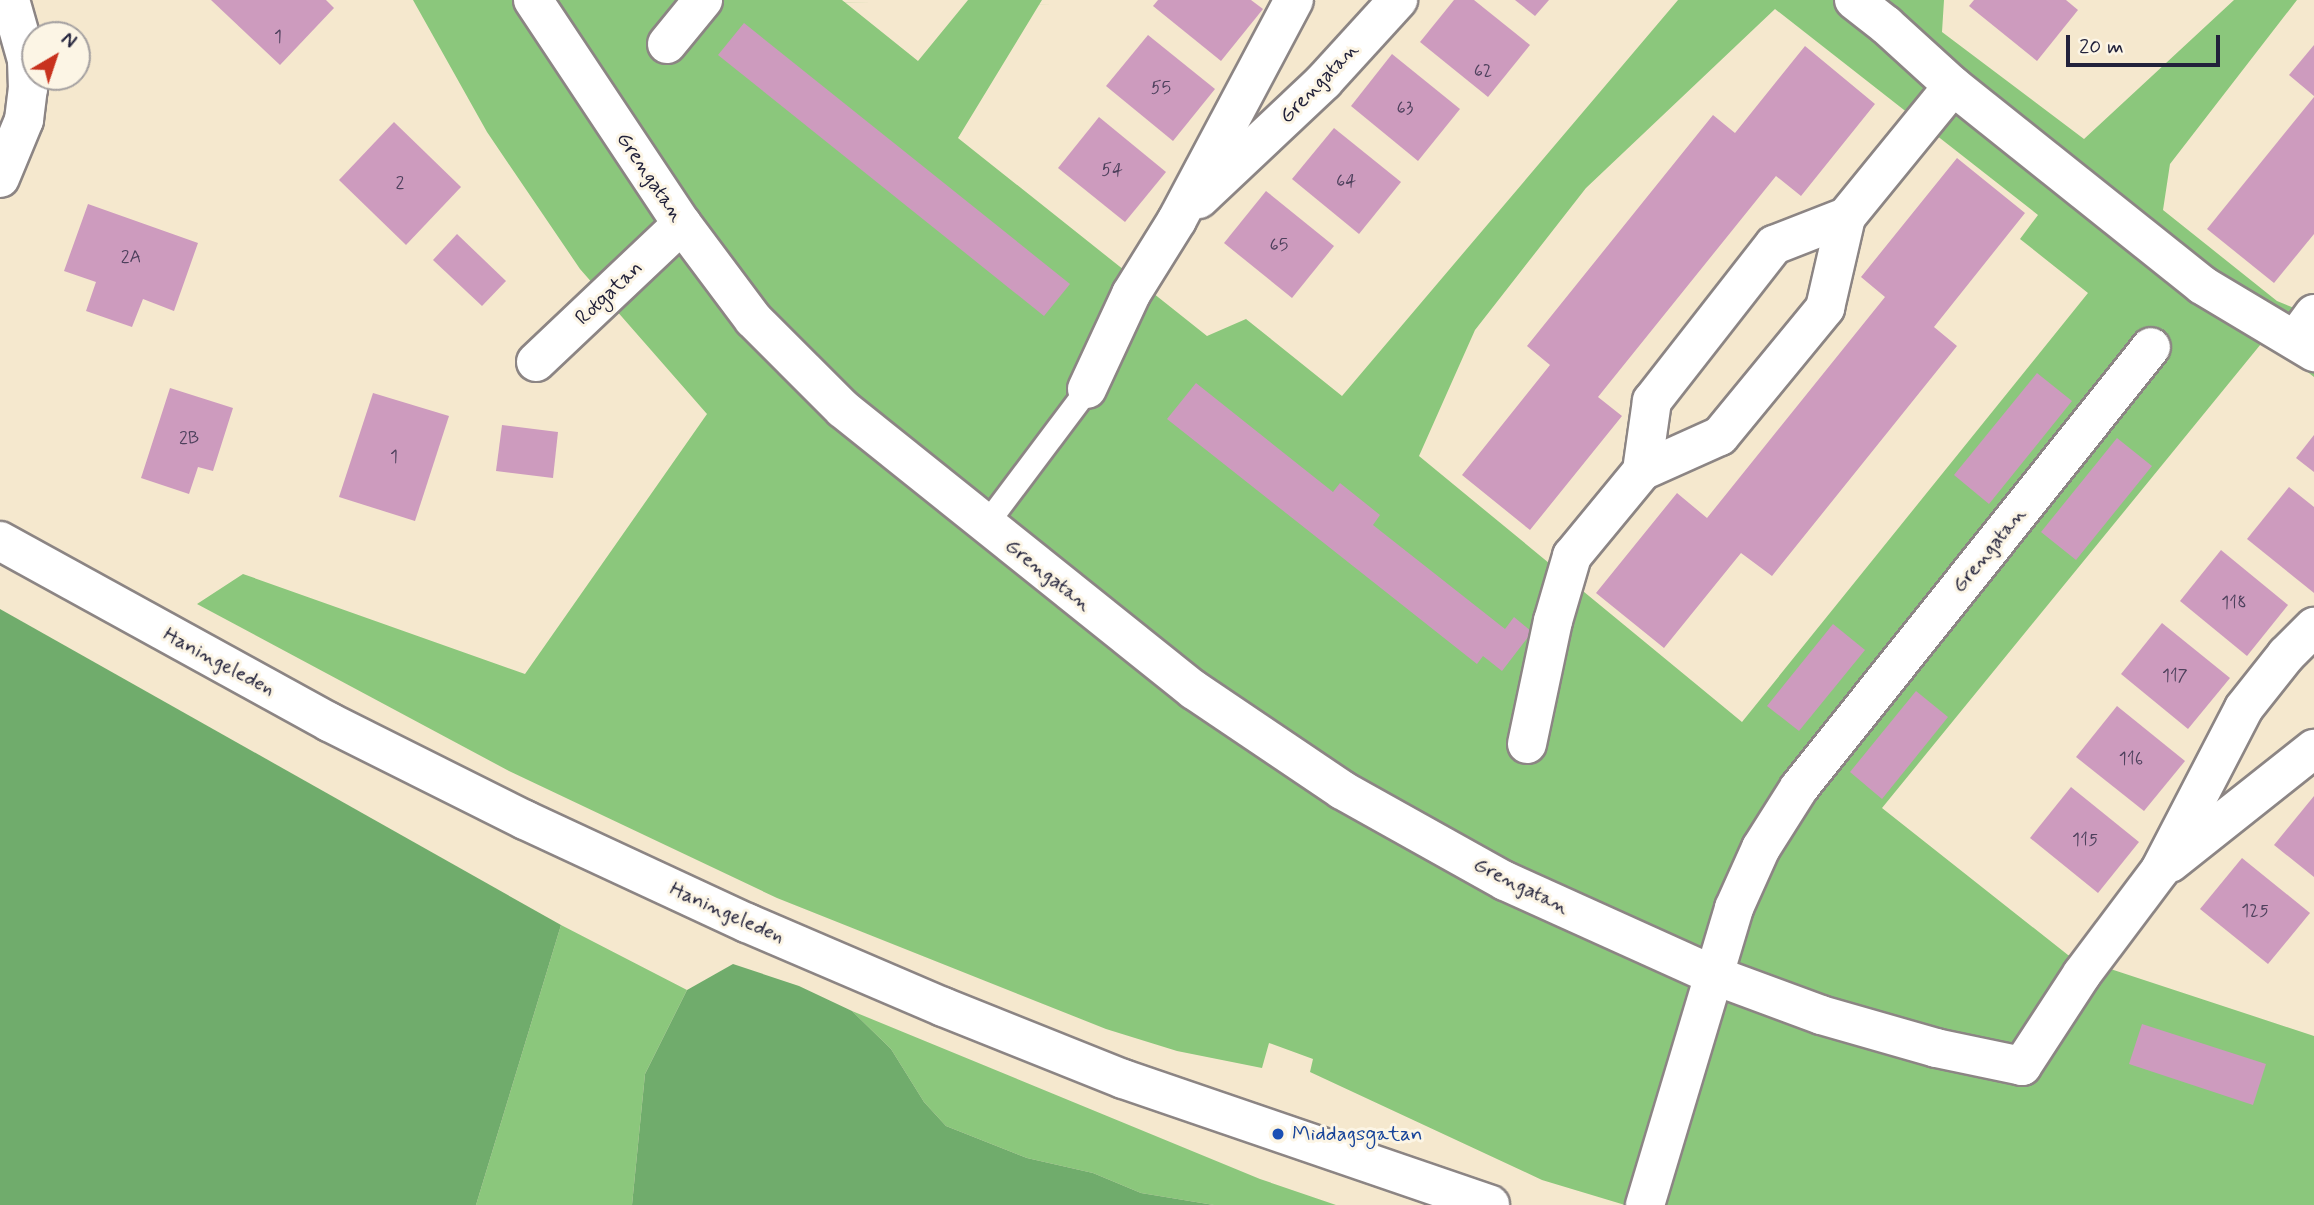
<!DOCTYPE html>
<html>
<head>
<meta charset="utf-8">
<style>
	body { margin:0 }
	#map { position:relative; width:2314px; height:1205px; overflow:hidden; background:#f5e8ce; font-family:Mynerve,sans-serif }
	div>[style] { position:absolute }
	.green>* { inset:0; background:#8bc77c }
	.forest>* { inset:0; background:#70ac6c }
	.building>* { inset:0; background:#cd9bbe }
	.roads { filter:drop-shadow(2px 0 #8c8584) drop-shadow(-2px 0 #8c8584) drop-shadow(0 2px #8c8584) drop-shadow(0 -2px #8c8584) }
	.lane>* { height:23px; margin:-11.5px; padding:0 11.5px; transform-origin:11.5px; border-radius:11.5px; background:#fff }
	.street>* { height:38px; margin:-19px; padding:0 19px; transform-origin:19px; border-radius:19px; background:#fff }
	.secondary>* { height:38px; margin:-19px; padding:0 19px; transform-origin:19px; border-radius:19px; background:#fff }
	.dots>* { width:19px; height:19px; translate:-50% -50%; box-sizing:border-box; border:4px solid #fcf5e5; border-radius:50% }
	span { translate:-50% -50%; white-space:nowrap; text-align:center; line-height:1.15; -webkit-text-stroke:6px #fcf5e5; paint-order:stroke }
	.number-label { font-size:18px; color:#4d405c }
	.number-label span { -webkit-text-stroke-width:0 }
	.street-label { font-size:21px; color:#22223b }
	.transit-label { font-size:21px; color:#164399 }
	.left { translate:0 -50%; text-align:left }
	.north { position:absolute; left:21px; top:21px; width:70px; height:70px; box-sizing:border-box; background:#fcf5e5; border:2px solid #a5a1a1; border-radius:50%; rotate:39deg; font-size:19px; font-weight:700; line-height:28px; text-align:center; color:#22223b }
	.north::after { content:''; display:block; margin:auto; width:24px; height:32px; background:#c8321e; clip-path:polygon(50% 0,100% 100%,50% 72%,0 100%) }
	.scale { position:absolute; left:2066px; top:35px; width:154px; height:32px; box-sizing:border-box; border:4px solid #22223b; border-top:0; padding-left:9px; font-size:21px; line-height:24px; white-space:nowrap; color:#22223b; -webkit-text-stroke:5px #fcf5e5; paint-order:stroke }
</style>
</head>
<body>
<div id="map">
	<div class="green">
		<div style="clip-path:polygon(evenodd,413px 0,842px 0,918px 61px,968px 0,1042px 0,958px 138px,1207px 336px,1246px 319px,1342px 396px,1678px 0,1944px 0,1942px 32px,2084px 139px,2234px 0,2297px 0,2170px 164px,2163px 210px,2277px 301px,2314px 316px,2314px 377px,2265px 339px,1882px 808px,2068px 955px,2314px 1036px,2314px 1205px,1625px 1205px,1542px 1180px,1310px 1072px,1313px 1059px,1269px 1043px,1262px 1068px,1177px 1051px,1106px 1029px,777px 898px,509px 771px,197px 604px,243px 574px,525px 674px,707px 414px,580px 269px,487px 132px,413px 0,1775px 9px,2038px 215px,2020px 239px,2088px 293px,1742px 722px,1419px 456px,1475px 330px,1586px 188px,1775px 9px)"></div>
		<div style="clip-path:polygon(561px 925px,687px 990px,645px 1074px,632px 1205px,476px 1205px)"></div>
		<div style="clip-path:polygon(852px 1011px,1260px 1179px,1336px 1205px,1214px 1205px,1141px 1193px,1093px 1173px,1027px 1158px,946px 1126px,924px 1102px,891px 1049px)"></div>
	</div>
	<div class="forest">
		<div style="clip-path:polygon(0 609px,561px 925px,476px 1205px,0 1205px)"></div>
		<div style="clip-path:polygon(733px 964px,799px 986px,852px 1011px,891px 1049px,924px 1102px,946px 1126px,1027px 1158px,1093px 1173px,1141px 1193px,1214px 1205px,632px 1205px,645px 1074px,687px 990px)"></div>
	</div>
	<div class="building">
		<div style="clip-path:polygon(211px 0,326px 0,334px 8px,280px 65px)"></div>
		<div style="clip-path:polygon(1158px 0,1251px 0,1263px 9px,1221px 61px,1153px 6px)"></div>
		<div style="clip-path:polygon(1454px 0,1474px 0,1530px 45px,1488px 97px,1420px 42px)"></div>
		<div style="clip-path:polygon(1515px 0,1549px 0,1535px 16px)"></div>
		<div style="clip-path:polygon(1974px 0,2066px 0,2078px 10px,2037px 61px,1969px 6px)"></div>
		<div style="clip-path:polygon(744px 23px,1070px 284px,1044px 316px,718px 55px)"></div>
		<div style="clip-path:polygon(1148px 35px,1215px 89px,1173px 141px,1106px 86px)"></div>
		<div style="clip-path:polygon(2314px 45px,2314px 96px,2289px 75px)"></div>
		<div style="clip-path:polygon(1805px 46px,1875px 104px,1801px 196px,1776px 176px,1598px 397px,1622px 416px,1530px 530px,1462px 475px,1550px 365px,1527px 346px,1713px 115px,1735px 133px)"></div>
		<div style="clip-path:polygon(1392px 54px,1460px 109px,1418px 161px,1351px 106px)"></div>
		<div style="clip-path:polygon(2314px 97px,2314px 234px,2274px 283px,2207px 229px)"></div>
		<div style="clip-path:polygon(1099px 117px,1166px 172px,1125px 222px,1058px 168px)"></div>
		<div style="clip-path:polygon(394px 122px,461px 187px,406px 245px,339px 180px)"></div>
		<div style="clip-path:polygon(1334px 128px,1401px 182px,1359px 234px,1292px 179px)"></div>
		<div style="clip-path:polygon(1957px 158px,2025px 213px,1934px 327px,1957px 346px,1772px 576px,1741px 553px,1664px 648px,1596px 593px,1677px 493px,1707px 518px,1885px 297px,1861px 277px)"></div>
		<div style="clip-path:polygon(1266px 191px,1334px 246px,1292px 298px,1224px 243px)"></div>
		<div style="clip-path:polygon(88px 204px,198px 243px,174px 311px,143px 299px,132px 327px,86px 311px,96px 282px,64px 271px)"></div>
		<div style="clip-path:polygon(457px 234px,506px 281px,482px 306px,433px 260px)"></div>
		<div style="clip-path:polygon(2037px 373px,2072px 401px,1989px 504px,1954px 475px)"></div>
		<div style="clip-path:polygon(1196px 383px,1333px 492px,1340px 483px,1380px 515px,1373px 525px,1505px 629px,1514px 617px,1532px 632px,1502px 671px,1483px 656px,1477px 664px,1167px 419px)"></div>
		<div style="clip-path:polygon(170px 388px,233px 408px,213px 471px,198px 467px,189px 494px,141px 478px)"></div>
		<div style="clip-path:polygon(373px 393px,449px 416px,415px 521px,339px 497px)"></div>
		<div style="clip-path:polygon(502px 425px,558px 432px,553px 478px,496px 471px)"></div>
		<div style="clip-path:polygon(2314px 435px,2314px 472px,2296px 458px)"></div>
		<div style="clip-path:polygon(2117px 438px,2152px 466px,2076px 560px,2041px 532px)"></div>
		<div style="clip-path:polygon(2289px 487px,2314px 507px,2314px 593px,2247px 539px)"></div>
		<div style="clip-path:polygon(2221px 550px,2288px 605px,2247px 656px,2180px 601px)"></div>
		<div style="clip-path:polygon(2162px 623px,2230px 678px,2188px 729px,2121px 674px)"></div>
		<div style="clip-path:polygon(1833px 624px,1865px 650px,1799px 731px,1767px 706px)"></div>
		<div style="clip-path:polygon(1916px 691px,1948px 717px,1882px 799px,1850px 772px)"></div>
		<div style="clip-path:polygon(2117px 706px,2185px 761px,2144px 811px,2076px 757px)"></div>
		<div style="clip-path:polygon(2071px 787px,2139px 842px,2098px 893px,2030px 838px)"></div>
		<div style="clip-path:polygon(2314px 796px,2314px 877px,2274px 845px)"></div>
		<div style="clip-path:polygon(2242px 858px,2310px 913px,2268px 964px,2200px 909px)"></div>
		<div style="clip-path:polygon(2142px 1024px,2266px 1064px,2253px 1105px,2129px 1064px)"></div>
	</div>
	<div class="roads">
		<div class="lane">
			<div style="left:985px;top:525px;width:170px;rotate:-53.1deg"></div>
		</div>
		<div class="street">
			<div style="left:533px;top:0;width:269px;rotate:56.4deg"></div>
			<div style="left:682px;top:224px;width:119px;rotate:53.2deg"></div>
			<div style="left:753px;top:319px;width:127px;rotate:45deg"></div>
			<div style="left:843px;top:409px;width:450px;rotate:38.7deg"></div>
			<div style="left:1194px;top:690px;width:179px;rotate:34deg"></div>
			<div style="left:1342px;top:790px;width:187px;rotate:29.2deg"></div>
			<div style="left:1505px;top:881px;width:228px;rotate:24.3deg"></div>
			<div style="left:1713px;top:975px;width:115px;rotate:20.3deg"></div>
			<div style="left:1821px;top:1015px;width:120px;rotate:16deg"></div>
			<div style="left:1936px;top:1048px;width:88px;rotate:11.8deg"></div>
			<div style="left:2022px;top:1066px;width:110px;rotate:-56.9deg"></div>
			<div style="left:2082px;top:974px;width:130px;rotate:-53.1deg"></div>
			<div style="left:2160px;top:870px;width:182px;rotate:-62.6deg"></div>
			<div style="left:2244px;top:708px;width:68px;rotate:-51.6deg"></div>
			<div style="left:2286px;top:655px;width:40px;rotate:-45deg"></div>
			<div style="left:1854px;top:0;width:41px;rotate:38deg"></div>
			<div style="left:1886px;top:25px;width:91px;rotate:42.3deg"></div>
			<div style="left:1953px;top:86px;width:319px;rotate:38.6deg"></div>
			<div style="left:2202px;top:285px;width:131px;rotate:30.9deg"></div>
			<div style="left:667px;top:44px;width:57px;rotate:-50.7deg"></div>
			<div style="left:0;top:178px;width:63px;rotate:-67.5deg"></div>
			<div style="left:24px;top:120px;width:31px;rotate:-83deg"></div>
			<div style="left:28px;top:89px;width:29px;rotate:-92deg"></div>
			<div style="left:27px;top:60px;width:62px;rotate:-105.8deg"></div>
			<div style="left:1199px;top:199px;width:172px;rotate:-43.3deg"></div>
			<div style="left:1324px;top:81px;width:110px;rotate:-47.6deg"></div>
			<div style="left:2295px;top:340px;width:32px;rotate:-54deg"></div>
			<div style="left:536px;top:362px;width:201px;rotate:-43.4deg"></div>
			<div style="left:1087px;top:389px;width:105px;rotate:-65.1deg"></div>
			<div style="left:1131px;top:294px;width:87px;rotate:-58.1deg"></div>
			<div style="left:1177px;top:220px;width:249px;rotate:-62deg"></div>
			<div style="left:1642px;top:471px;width:85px;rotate:-24.2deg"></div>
			<div style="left:1720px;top:436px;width:166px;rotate:-50.6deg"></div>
			<div style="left:1825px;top:308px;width:93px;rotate:-77deg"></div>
			<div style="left:1527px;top:744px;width:126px;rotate:-78.1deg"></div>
			<div style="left:1553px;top:621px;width:68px;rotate:-73.7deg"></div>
			<div style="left:1572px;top:556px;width:110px;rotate:-50.5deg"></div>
			<div style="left:1642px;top:471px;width:71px;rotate:-81.9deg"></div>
			<div style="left:1652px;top:401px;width:198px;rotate:-52deg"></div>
			<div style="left:1774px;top:245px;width:77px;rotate:-21.3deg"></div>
			<div style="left:1846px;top:217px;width:169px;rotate:-50.8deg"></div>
			<div style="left:2170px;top:863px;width:184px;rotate:-38.4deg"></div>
			<div style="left:1645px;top:1205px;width:310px;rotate:-73.3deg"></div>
			<div style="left:1734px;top:908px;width:66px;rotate:-65.8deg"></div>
			<div style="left:1761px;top:848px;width:71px;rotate:-57.7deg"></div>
			<div style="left:1799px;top:788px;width:564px;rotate:-51.4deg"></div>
		</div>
		<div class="secondary">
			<div style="left:0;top:541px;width:376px;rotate:28.8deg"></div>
			<div style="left:329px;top:722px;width:219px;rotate:26.6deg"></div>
			<div style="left:525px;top:820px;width:245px;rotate:24.9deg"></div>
			<div style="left:747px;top:923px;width:213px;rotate:23.2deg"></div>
			<div style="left:943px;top:1007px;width:194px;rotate:21.8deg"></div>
			<div style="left:1123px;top:1079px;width:388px;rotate:18.9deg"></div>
		</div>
	</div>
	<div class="dots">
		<div style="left:1278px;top:1134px;background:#1a4fb4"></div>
	</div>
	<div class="number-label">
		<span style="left:278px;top:37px">1</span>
		<span style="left:1483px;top:71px">62</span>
		<span style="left:1161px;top:88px">55</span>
		<span style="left:1405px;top:108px">63</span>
		<span style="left:1112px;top:170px">54</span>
		<span style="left:1346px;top:181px">64</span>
		<span style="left:400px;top:183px">2</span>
		<span style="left:1279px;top:245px">65</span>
		<span style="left:131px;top:257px">2A</span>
		<span style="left:189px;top:438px">2B</span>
		<span style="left:394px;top:457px">1</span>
		<span style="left:2234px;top:603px">118</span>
		<span style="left:2175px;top:676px">117</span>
		<span style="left:2131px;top:759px">116</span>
		<span style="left:2085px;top:840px">115</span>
		<span style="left:2255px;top:911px">125</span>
	</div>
	<div class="street-label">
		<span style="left:1319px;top:83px;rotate:-46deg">Grengatan</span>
		<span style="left:650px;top:177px;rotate:56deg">Grengatan</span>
		<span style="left:609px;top:293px;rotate:-43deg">Rotgatan</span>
		<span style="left:1989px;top:550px;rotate:-51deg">Grengatan</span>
		<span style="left:1048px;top:575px;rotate:38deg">Grengatan</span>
		<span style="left:219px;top:662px;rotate:28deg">Haningeleden</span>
		<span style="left:1521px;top:886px;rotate:26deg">Grengatan</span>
		<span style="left:727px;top:913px;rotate:24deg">Haningeleden</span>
	</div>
	<div class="transit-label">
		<span class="left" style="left:1292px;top:1134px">Middagsgatan</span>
	</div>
	<div class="north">N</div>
	<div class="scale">20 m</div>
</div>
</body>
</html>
